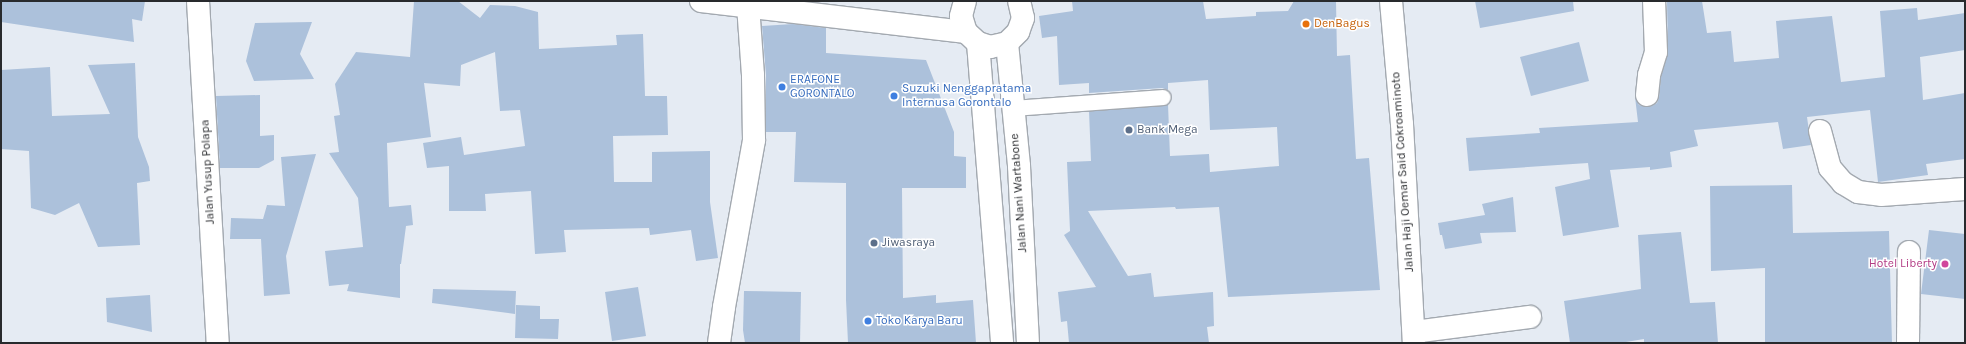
<!DOCTYPE html>
<html>
<head>
<meta charset="utf-8">
<style>
	body { margin:0 }
	#map { position:relative; width:1966px; height:344px; overflow:hidden; background:#e5ebf3; font-family:Karla,sans-serif }
	div>[style] { position:absolute }
	.building>* { inset:0; background:#acc1db }
	.roads { filter:drop-shadow(1px 0 #a3a9b0) drop-shadow(-1px 0 #a3a9b0) drop-shadow(0 1px #a3a9b0) drop-shadow(0 -1px #a3a9b0) }
	.lane>* { height:15px; margin:-7.5px; padding:0 7.5px; transform-origin:7.5px; border-radius:7.5px; background:#fff }
	.street>* { height:22px; margin:-11px; padding:0 11px; transform-origin:11px; border-radius:11px; background:#fff }
	.highway>* { height:22px; margin:-11px; padding:0 11px; transform-origin:11px; border-radius:11px; background:#fff }
	.dots>* { width:11px; height:11px; translate:-50% -50%; box-sizing:border-box; border:2px solid #fff; border-radius:50% }
	span { translate:-50% -50%; white-space:nowrap; text-align:center; line-height:1.15; -webkit-text-stroke:3px #fff; paint-order:stroke }
	.food-label { font-size:12px; color:#c56008 }
	.left { translate:0 -50%; text-align:left }
	.shop-label { font-size:12px; color:#366cbe }
	.service-label { font-size:12px; color:#4e5e75 }
	.street-label { font-size:12px; color:#282a2d }
	.hotel-label { font-size:12px; color:#b23c85 }
	.right { translate:-100% -50%; text-align:right }
	.frame { position:absolute; inset:0; border:2px solid #282a2d; pointer-events:none }
</style>
</head>
<body>
<div id="map">
	<div class="building">
		<div style="clip-path:polygon(1px 1px,145px 1px,142px 21px,132px 19px,134px 42px,1px 22px)"></div>
		<div style="clip-path:polygon(414px 1px,458px 1px,480px 18px,490px 5px,515px 6px,538px 12px,539px 49px,617px 45px,616px 35px,643px 34px,645px 96px,667px 96px,668px 135px,613px 136px,614px 182px,652px 182px,652px 152px,710px 151px,710px 202px,718px 258px,696px 261px,691px 230px,650px 235px,649px 228px,564px 230px,566px 252px,535px 254px,531px 191px,485px 194px,486px 211px,449px 211px,449px 166px,427px 168px,423px 143px,461px 137px,464px 155px,525px 146px,520px 110px,500px 111px,495px 52px,461px 65px,460px 86px,424px 83px,431px 137px,387px 143px,389px 207px,411px 205px,413px 225px,406px 226px,401px 264px,400px 264px,400px 298px,347px 291px,349px 284px,329px 286px,325px 251px,363px 247px,358px 198px,329px 153px,339px 152px,334px 116px,340px 115px,335px 84px,356px 52px,410px 57px)"></div>
		<div style="clip-path:polygon(1072px 1px,1203px 1px,1206px 19px,1256px 16px,1256px 12px,1288px 11px,1294px 1px,1336px 1px,1337px 56px,1350px 55px,1356px 159px,1369px 158px,1380px 290px,1228px 297px,1219px 207px,1176px 209px,1175px 207px,1088px 211px,1128px 276px,1151px 273px,1154px 297px,1213px 292px,1214px 326px,1207px 327px,1209px 343px,1069px 343px,1067px 321px,1061px 322px,1058px 292px,1096px 287px,1064px 235px,1070px 231px,1067px 162px,1091px 161px,1089px 111px,1168px 104px,1170px 156px,1209px 154px,1210px 172px,1279px 166px,1277px 127px,1210px 130px,1208px 80px,1168px 83px,1168px 90px,1162px 88px,1089px 93px,1089px 83px,1059px 85px,1057px 36px,1042px 38px,1039px 16px,1073px 11px)"></div>
		<div style="clip-path:polygon(1475px 1px,1573px 1px,1574px 11px,1480px 28px)"></div>
		<div style="clip-path:polygon(1667px 1px,1702px 1px,1707px 33px,1731px 31px,1734px 62px,1779px 58px,1776px 21px,1832px 16px,1841px 82px,1885px 77px,1880px 11px,1917px 8px,1918px 20px,1965px 13px,1965px 50px,1920px 57px,1923px 100px,1965px 93px,1965px 159px,1926px 164px,1928px 175px,1878px 182px,1870px 110px,1807px 117px,1811px 145px,1783px 149px,1778px 122px,1694px 130px,1698px 146px,1670px 152px,1672px 167px,1650px 170px,1650px 167px,1610px 170px,1619px 227px,1563px 236px,1555px 187px,1590px 179px,1588px 163px,1469px 171px,1466px 138px,1540px 133px,1539px 128px,1638px 122px,1635px 97px,1639px 105px,1646px 107px,1652px 106px,1657px 103px,1659px 97px,1661px 77px,1668px 52px)"></div>
		<div style="clip-path:polygon(312px 22px,300px 54px,314px 79px,254px 81px,246px 61px,255px 23px)"></div>
		<div style="clip-path:polygon(793px 24px,826px 28px,826px 53px,926px 60px,954px 132px,954px 156px,966px 157px,966px 188px,902px 188px,903px 298px,936px 295px,936px 303px,973px 300px,976px 343px,848px 343px,846px 300px,846px 183px,794px 182px,796px 132px,766px 132px,766px 75px,762px 26px)"></div>
		<div style="clip-path:polygon(1579px 42px,1589px 81px,1531px 96px,1520px 57px)"></div>
		<div style="clip-path:polygon(135px 63px,138px 137px,149px 167px,150px 181px,137px 183px,140px 245px,98px 247px,79px 203px,55px 215px,31px 208px,29px 151px,1px 149px,1px 70px,50px 67px,52px 116px,110px 114px,88px 65px)"></div>
		<div style="clip-path:polygon(260px 95px,260px 136px,274px 135px,274px 160px,259px 168px,220px 168px,216px 96px)"></div>
		<div style="clip-path:polygon(316px 154px,286px 256px,290px 294px,264px 296px,261px 239px,230px 239px,231px 218px,263px 219px,267px 205px,285px 206px,281px 157px)"></div>
		<div style="clip-path:polygon(1792px 185px,1793px 233px,1889px 231px,1892px 343px,1765px 343px,1765px 268px,1711px 271px,1710px 186px)"></div>
		<div style="clip-path:polygon(1513px 197px,1516px 232px,1480px 233px,1482px 243px,1445px 249px,1442px 235px,1440px 235px,1438px 223px,1485px 215px,1482px 204px)"></div>
		<div style="clip-path:polygon(1929px 230px,1965px 234px,1965px 299px,1921px 294px)"></div>
		<div style="clip-path:polygon(1681px 232px,1690px 303px,1715px 302px,1718px 343px,1644px 343px,1644px 339px,1620px 343px,1570px 343px,1564px 301px,1641px 289px,1638px 235px)"></div>
		<div style="clip-path:polygon(638px 287px,646px 336px,612px 341px,605px 292px)"></div>
		<div style="clip-path:polygon(433px 289px,516px 291px,515px 314px,432px 303px)"></div>
		<div style="clip-path:polygon(744px 291px,801px 292px,800px 343px,745px 343px,743px 330px)"></div>
		<div style="clip-path:polygon(150px 295px,152px 332px,107px 322px,106px 298px)"></div>
		<div style="clip-path:polygon(516px 305px,540px 306px,540px 319px,559px 319px,558px 339px,515px 338px)"></div>
	</div>
	<div class="roads">
		<div class="lane">
			<div style="left:1013px;top:108px;width:150px;rotate:-4.2deg"></div>
		</div>
		<div class="street">
			<div style="left:198px;top:1px;width:343px;rotate:86.7deg"></div>
			<div style="left:1391px;top:1px;width:123px;rotate:84.9deg"></div>
			<div style="left:1402px;top:124px;width:219px;rotate:86.9deg"></div>
			<div style="left:1647px;top:95px;width:20px;rotate:-84deg"></div>
			<div style="left:1649px;top:75px;width:24px;rotate:-73deg"></div>
			<div style="left:1656px;top:52px;width:51px;rotate:-92.2deg"></div>
			<div style="left:1820px;top:131px;width:38px;rotate:75deg"></div>
			<div style="left:1830px;top:168px;width:20px;rotate:49deg"></div>
			<div style="left:1843px;top:183px;width:17px;rotate:31deg"></div>
			<div style="left:1858px;top:192px;width:23px;rotate:7deg"></div>
			<div style="left:1881px;top:195px;width:84px;rotate:-4.1deg"></div>
			<div style="left:1414px;top:332px;width:117px;rotate:-7.4deg"></div>
			<div style="left:719px;top:343px;width:36px;rotate:-82deg"></div>
			<div style="left:724px;top:307px;width:170px;rotate:-79.8deg"></div>
			<div style="left:754px;top:140px;width:65px;rotate:-90.9deg"></div>
			<div style="left:753px;top:75px;width:69px;rotate:-94.1deg"></div>
			<div style="left:1908px;top:343px;width:91px;rotate:-89.4deg"></div>
		</div>
		<div class="highway">
			<div style="left:701px;top:1px;width:267px;rotate:6.7deg"></div>
			<div style="left:965px;top:1px;width:16px;rotate:105deg"></div>
			<div style="left:961px;top:16px;width:17px;rotate:73deg"></div>
			<div style="left:966px;top:32px;width:16px;rotate:43deg"></div>
			<div style="left:978px;top:43px;width:13px;rotate:18deg"></div>
			<div style="left:990px;top:47px;width:17px;rotate:-13deg"></div>
			<div style="left:1007px;top:43px;width:16px;rotate:-45deg"></div>
			<div style="left:1018px;top:32px;width:15px;rotate:-70deg"></div>
			<div style="left:1023px;top:18px;width:17px;rotate:-103deg"></div>
			<div style="left:978px;top:43px;width:301px;rotate:85.4deg"></div>
			<div style="left:1007px;top:43px;width:124px;rotate:84.4deg"></div>
			<div style="left:1019px;top:166px;width:177px;rotate:87.1deg"></div>
		</div>
	</div>
	<div class="dots">
		<div style="left:1306px;top:24px;background:#e8710a"></div>
		<div style="left:782px;top:87px;background:#3f7fe0"></div>
		<div style="left:894px;top:96px;background:#3f7fe0"></div>
		<div style="left:1129px;top:130px;background:#5c6f8a"></div>
		<div style="left:874px;top:243px;background:#5c6f8a"></div>
		<div style="left:1945px;top:264px;background:#d1479c"></div>
		<div style="left:868px;top:321px;background:#3f7fe0"></div>
	</div>
	<div class="food-label">
		<span class="left" style="left:1314px;top:24px">DenBagus</span>
	</div>
	<div class="shop-label">
		<span class="left" style="left:790px;top:87px">ERAFONE<br>GORONTALO</span>
		<span class="left" style="left:902px;top:96px">Suzuki Nenggapratama<br>Internusa Gorontalo</span>
		<span class="left" style="left:876px;top:321px">Toko Karya Baru</span>
	</div>
	<div class="service-label">
		<span class="left" style="left:1137px;top:130px">Bank Mega</span>
		<span class="left" style="left:882px;top:243px">Jiwasraya</span>
	</div>
	<div class="street-label">
		<span style="left:208px;top:172px;rotate:-93deg">Jalan Yusup Polapa</span>
		<span style="left:1403px;top:172px;rotate:-94deg">Jalan Haji Oemar Said Cokroaminoto</span>
		<span style="left:1019px;top:193px;rotate:-94deg">Jalan Nani Wartabone</span>
	</div>
	<div class="hotel-label">
		<span class="right" style="left:1937px;top:264px">Hotel Liberty</span>
	</div>
	<div class="frame"></div>
</div>
</body>
</html>
